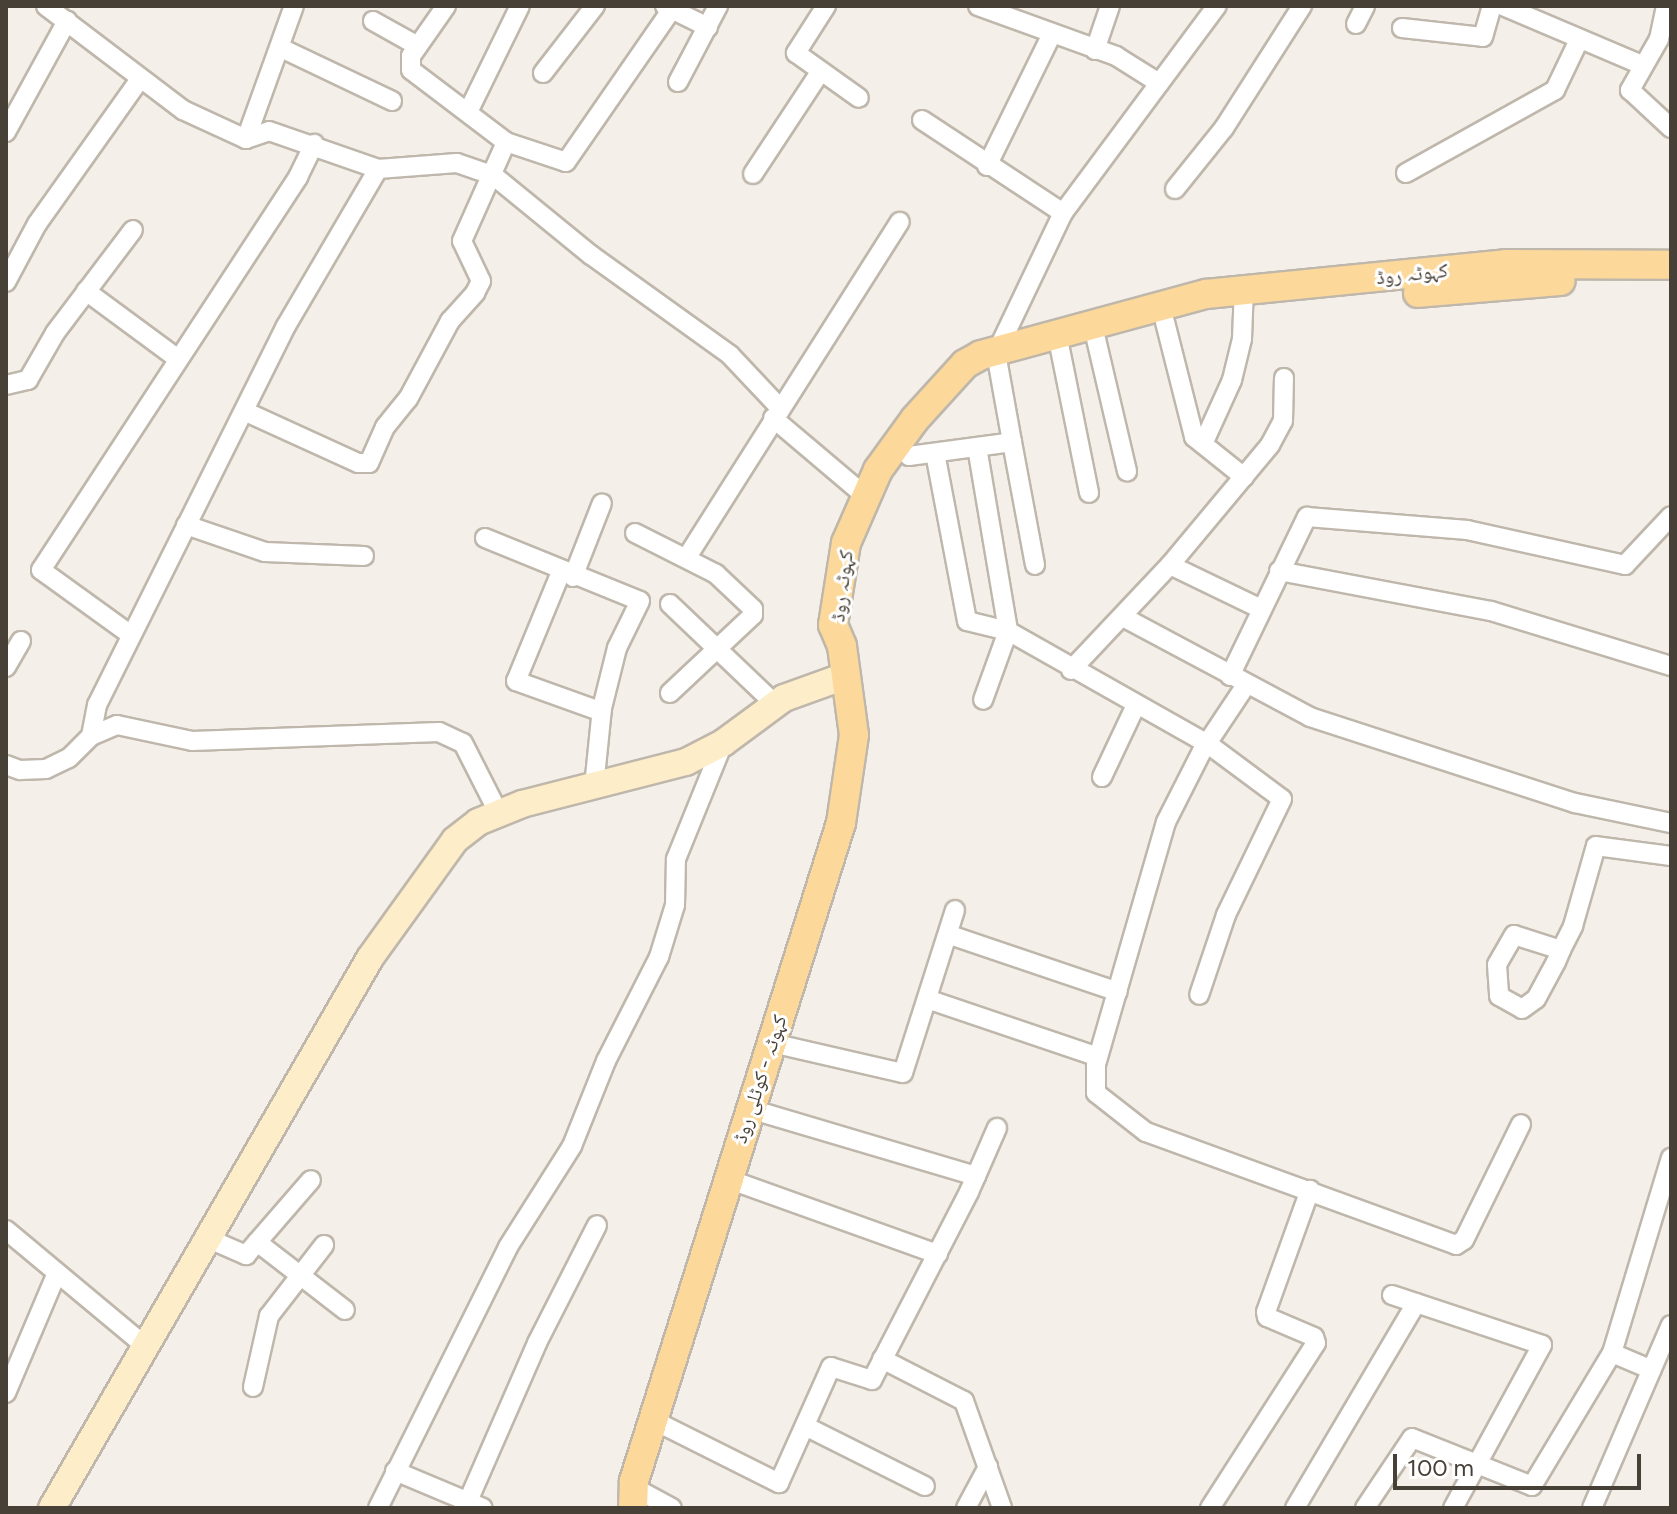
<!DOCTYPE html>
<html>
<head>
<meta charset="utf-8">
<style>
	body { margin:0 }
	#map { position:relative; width:1677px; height:1514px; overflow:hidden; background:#f4f0e9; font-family:Figtree,"Noto Naskh Arabic",sans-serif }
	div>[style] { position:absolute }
	.roads { filter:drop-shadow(2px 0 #bfb7ab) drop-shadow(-2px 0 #bfb7ab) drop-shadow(0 2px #bfb7ab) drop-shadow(0 -2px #bfb7ab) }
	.minor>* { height:18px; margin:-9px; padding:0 9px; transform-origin:9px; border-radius:9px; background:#fff }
	.secondary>* { height:26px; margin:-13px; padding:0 13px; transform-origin:13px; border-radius:13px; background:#fdedc9 }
	.primary>* { height:28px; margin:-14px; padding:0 14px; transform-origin:14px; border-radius:14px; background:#fcd99a }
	span { translate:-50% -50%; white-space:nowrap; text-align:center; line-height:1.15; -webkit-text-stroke:6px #fff; paint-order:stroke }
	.street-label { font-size:20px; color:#474037 }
	.frame { position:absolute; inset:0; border:8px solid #474037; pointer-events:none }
	.scale { position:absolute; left:1393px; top:1454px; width:248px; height:36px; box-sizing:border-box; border:4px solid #474037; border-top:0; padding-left:10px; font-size:24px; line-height:28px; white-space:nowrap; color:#474037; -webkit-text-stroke:6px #fff; paint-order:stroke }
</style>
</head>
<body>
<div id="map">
	<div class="roads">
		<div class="minor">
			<div style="left:46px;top:6px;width:172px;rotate:37.2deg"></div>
			<div style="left:183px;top:110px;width:69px;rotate:24.7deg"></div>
			<div style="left:246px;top:139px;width:24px;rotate:-19deg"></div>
			<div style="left:269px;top:131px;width:115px;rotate:19.2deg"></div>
			<div style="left:378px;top:169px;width:79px;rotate:-4.3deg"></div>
			<div style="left:457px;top:163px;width:39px;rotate:19deg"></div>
			<div style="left:494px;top:176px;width:125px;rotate:39.2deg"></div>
			<div style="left:591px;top:255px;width:171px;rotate:35.7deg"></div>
			<div style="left:730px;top:355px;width:73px;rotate:46.7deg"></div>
			<div style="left:665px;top:6px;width:48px;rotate:26deg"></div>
			<div style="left:826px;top:6px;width:56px;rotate:122.6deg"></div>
			<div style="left:796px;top:53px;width:77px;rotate:35.5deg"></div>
			<div style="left:978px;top:6px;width:147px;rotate:19.9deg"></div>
			<div style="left:1116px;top:56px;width:51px;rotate:32.1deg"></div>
			<div style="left:1503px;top:6px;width:151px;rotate:23deg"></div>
			<div style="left:1666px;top:6px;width:34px;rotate:102deg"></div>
			<div style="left:1659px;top:39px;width:59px;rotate:119.6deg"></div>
			<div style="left:1630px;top:90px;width:56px;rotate:42.8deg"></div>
			<div style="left:373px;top:21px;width:51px;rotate:29.1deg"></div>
			<div style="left:1356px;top:24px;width:20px;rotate:-63deg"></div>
			<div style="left:1402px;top:28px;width:81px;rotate:6.3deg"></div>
			<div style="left:1483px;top:37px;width:32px;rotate:-74deg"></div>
			<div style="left:281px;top:48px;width:123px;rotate:25.5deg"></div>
			<div style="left:1095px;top:50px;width:46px;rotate:-71.2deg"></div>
			<div style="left:543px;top:73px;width:85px;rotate:-52.2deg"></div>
			<div style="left:678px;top:82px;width:86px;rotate:-62.2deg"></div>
			<div style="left:468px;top:112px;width:118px;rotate:-63.9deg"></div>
			<div style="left:922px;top:120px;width:169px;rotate:33.4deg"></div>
			<div style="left:6px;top:132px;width:127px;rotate:-61.2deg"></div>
			<div style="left:246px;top:139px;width:141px;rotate:-70.2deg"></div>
			<div style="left:506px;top:142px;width:63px;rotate:18.4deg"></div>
			<div style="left:566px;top:162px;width:186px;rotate:-55.3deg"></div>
			<div style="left:987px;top:166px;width:145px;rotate:-63.8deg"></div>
			<div style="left:1406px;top:173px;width:171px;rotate:-29.1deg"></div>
			<div style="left:1555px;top:90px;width:55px;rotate:-64.4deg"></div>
			<div style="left:753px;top:174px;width:123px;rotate:-56.6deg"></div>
			<div style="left:1175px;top:189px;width:78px;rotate:-51.2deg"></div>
			<div style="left:1224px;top:128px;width:145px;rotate:-57.4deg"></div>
			<div style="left:6px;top:282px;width:66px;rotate:-61.9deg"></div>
			<div style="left:37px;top:224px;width:178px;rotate:-54.6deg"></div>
			<div style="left:86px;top:291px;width:113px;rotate:36.4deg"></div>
			<div style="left:1165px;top:322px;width:119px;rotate:75.8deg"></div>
			<div style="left:1194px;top:437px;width:64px;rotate:38.7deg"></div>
			<div style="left:1057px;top:334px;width:162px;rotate:78.6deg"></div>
			<div style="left:1096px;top:339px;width:136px;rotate:76.8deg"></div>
			<div style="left:999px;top:347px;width:148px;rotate:-64.5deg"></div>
			<div style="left:1063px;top:213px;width:258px;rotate:-53.4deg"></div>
			<div style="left:6px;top:385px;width:23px;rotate:-13deg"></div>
			<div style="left:28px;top:380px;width:54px;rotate:-60.1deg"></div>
			<div style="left:55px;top:333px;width:129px;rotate:-52.9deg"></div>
			<div style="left:244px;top:411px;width:125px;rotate:24.5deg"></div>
			<div style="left:358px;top:463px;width:11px"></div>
			<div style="left:369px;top:463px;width:39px;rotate:-66deg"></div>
			<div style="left:385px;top:427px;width:36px;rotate:-51deg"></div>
			<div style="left:408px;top:399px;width:89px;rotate:-61.7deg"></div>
			<div style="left:450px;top:321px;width:38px;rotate:-48deg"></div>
			<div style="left:475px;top:293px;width:13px;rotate:-63deg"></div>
			<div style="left:481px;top:281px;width:44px;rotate:-115.4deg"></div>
			<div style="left:462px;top:241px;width:108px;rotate:-66deg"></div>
			<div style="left:506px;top:142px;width:119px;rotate:-142.8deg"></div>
			<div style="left:411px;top:70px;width:14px;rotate:-90deg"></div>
			<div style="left:411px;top:56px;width:61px;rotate:-55deg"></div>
			<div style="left:773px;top:418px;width:119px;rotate:40.2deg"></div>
			<div style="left:1012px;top:442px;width:125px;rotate:79.4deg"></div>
			<div style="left:1203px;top:444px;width:70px;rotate:-65.6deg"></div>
			<div style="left:1232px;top:380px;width:42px;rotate:-76.3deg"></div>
			<div style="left:1242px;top:339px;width:51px;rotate:-87.8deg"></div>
			<div style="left:977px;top:447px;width:187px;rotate:80.4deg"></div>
			<div style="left:1008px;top:631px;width:230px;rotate:29.5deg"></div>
			<div style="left:1208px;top:744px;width:92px;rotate:36.6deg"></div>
			<div style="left:1282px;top:799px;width:129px;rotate:115.8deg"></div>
			<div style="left:1226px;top:915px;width:84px;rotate:108.6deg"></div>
			<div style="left:935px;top:453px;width:171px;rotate:79.2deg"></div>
			<div style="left:967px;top:621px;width:42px;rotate:13.7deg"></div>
			<div style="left:1008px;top:631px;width:73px;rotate:109.9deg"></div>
			<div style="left:909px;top:456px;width:104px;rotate:-7.7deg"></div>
			<div style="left:1012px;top:442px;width:79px;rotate:-100.2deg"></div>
			<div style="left:186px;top:525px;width:83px;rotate:18.9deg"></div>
			<div style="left:265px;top:552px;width:99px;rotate:2.3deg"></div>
			<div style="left:635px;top:533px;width:91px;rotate:26.8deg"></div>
			<div style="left:716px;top:574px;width:51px;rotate:43.4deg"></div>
			<div style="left:753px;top:609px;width:6px;rotate:90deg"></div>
			<div style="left:753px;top:615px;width:114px;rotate:136.8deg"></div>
			<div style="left:485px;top:538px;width:167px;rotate:22.1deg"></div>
			<div style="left:640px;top:601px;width:52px;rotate:116.1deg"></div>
			<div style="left:617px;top:648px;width:62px;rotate:104deg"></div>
			<div style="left:602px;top:708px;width:79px;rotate:95.8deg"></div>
			<div style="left:687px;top:557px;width:397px;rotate:-57.6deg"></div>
			<div style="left:1170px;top:565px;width:101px;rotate:25.8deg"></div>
			<div style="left:1279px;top:571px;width:216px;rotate:10.7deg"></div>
			<div style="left:1491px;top:611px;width:188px;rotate:17deg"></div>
			<div style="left:561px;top:572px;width:118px;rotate:112.4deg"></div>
			<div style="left:516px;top:681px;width:91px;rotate:19.8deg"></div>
			<div style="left:573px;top:577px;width:79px;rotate:-68.6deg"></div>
			<div style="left:670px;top:604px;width:145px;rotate:43.6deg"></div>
			<div style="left:1123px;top:617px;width:212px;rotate:28.1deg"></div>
			<div style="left:1310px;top:717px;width:279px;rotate:18deg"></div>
			<div style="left:1575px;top:803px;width:98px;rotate:11.8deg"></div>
			<div style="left:131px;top:635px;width:111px;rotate:-144.2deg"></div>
			<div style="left:41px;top:570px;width:470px;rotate:-56.8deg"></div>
			<div style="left:298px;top:177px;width:37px;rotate:-64deg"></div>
			<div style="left:6px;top:667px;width:30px;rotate:-60deg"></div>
			<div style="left:1071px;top:670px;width:144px;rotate:-46.7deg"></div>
			<div style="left:1170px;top:565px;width:156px;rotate:-50.2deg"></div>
			<div style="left:1270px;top:445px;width:27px;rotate:-62deg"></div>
			<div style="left:1283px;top:421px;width:43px;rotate:-88.7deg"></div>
			<div style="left:1230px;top:676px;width:177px;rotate:-64.2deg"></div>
			<div style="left:1307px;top:517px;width:161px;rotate:4.6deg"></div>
			<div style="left:1467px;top:530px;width:162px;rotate:12.5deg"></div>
			<div style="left:1625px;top:565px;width:67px;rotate:-46.8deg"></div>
			<div style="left:1246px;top:685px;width:79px;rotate:123.7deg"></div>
			<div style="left:1202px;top:751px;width:80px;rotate:116.9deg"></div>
			<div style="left:1166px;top:822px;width:253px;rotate:106.1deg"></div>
			<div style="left:1096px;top:1065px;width:28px;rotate:90deg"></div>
			<div style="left:1096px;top:1093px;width:63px;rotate:38deg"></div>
			<div style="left:1146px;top:1132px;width:330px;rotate:20deg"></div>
			<div style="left:1456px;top:1245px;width:9px;rotate:-32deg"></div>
			<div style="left:1464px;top:1240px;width:129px;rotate:-63.8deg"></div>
			<div style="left:91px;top:736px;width:32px;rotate:-79deg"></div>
			<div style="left:97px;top:705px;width:424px;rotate:-63.5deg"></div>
			<div style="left:286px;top:326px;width:182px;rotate:-59.6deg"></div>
			<div style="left:6px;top:765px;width:15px;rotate:20deg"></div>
			<div style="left:20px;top:770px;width:26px;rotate:-2deg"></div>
			<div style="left:46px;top:769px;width:25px;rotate:-26deg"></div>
			<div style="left:69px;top:758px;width:31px;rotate:-45deg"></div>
			<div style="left:91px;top:736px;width:28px;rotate:-23deg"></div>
			<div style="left:117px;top:725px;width:77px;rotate:12deg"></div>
			<div style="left:192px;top:741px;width:247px;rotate:-2.1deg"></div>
			<div style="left:439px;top:732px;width:26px;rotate:25deg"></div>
			<div style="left:463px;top:743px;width:77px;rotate:63.1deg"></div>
			<div style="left:1102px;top:777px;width:80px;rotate:-64.7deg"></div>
			<div style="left:950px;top:935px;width:177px;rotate:18.7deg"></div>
			<div style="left:1561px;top:950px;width:49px;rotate:-162.3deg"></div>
			<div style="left:1514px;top:935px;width:34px;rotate:120deg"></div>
			<div style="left:1497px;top:965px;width:31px;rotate:86deg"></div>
			<div style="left:1499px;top:996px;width:26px;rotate:29deg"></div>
			<div style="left:1522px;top:1009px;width:17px;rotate:-36deg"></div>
			<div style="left:1536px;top:999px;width:42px;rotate:-61.6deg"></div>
			<div style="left:1556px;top:962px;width:13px;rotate:-67deg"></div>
			<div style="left:1561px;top:950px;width:27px;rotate:-63deg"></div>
			<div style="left:1573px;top:926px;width:83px;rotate:-74deg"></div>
			<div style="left:1596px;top:846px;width:76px;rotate:7.6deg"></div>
			<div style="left:930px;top:1000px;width:177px;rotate:18.7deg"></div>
			<div style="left:772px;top:1043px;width:134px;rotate:12.9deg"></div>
			<div style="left:903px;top:1073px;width:171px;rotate:-72.3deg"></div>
			<div style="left:750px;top:1109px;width:236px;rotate:16.5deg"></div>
			<div style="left:728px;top:1179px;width:223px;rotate:19.7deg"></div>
			<div style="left:6px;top:1230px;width:181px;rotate:39.8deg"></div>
			<div style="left:207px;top:1238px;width:43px;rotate:23.6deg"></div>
			<div style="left:246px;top:1255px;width:99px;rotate:-49.1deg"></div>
			<div style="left:257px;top:1242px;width:111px;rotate:37.7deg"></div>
			<div style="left:1392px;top:1295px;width:158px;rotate:18.4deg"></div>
			<div style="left:1542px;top:1345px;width:186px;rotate:118.6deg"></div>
			<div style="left:1612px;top:1353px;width:204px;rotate:-73.2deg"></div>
			<div style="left:882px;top:1359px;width:92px;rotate:27.1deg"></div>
			<div style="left:964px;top:1401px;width:114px;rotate:70.4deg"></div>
			<div style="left:253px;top:1387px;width:73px;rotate:-77.3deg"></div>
			<div style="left:269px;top:1316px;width:90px;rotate:-52.2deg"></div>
			<div style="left:6px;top:1393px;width:130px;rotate:-67deg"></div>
			<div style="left:653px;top:1420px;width:141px;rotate:26.6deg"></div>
			<div style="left:779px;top:1483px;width:127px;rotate:-65.9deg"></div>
			<div style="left:831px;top:1367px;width:43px;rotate:17.6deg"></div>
			<div style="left:872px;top:1380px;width:212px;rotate:-62.7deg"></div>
			<div style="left:969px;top:1192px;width:70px;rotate:-66.4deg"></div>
			<div style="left:805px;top:1426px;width:134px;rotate:26.6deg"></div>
			<div style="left:395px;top:1471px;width:95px;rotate:22.8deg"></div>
			<div style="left:633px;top:1487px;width:44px;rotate:28.3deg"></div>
			<div style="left:378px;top:1508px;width:292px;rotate:-63.5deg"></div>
			<div style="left:508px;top:1247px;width:120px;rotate:-57.6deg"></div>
			<div style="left:572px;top:1146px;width:92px;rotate:-68.2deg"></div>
			<div style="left:606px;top:1061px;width:117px;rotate:-63deg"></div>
			<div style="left:659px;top:957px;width:54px;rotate:-72.9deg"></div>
			<div style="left:675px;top:905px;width:46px;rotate:-88.8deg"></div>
			<div style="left:676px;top:859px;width:125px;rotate:-67.9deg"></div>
			<div style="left:465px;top:1508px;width:180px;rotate:-66.4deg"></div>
			<div style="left:537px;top:1343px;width:132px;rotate:-63deg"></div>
			<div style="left:966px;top:1508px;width:47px;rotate:-61.8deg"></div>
			<div style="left:1210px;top:1508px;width:196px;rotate:-57.3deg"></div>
			<div style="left:1316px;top:1343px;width:6px;rotate:-108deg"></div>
			<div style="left:1314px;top:1337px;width:51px;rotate:-156.9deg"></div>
			<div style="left:1267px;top:1317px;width:5px;rotate:-101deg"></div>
			<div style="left:1266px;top:1312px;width:130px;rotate:-70.2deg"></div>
			<div style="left:1295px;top:1508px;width:238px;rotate:-59.4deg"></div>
			<div style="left:1365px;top:1508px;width:84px;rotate:-56.1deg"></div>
			<div style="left:1412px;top:1438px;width:129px;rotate:21.8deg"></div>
			<div style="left:1532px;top:1486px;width:155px;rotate:-59deg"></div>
			<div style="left:1612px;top:1353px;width:43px;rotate:23deg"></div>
			<div style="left:1592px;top:1508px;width:199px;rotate:-66.7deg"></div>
		</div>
		<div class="secondary">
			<div style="left:52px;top:1508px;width:635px;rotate:-59.96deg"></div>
			<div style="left:370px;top:958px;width:145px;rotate:-54.2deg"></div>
			<div style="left:455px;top:840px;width:29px;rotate:-38deg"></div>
			<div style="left:478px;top:822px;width:48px;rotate:-22.2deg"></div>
			<div style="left:522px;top:804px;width:169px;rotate:-14.4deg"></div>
			<div style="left:686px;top:762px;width:42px;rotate:-27.2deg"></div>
			<div style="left:723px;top:743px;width:76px;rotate:-36.4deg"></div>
			<div style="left:784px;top:698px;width:65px;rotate:-19.8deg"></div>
		</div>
		<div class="primary">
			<div style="left:1418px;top:293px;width:143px;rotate:-4.8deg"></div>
			<div style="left:633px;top:1508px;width:27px;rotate:-88deg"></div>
			<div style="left:634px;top:1481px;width:690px;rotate:-72.54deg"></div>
			<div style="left:841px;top:823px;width:89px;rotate:-81.6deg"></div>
			<div style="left:854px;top:735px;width:90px;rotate:-97.7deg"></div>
			<div style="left:842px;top:646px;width:23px;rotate:-113deg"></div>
			<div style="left:833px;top:625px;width:83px;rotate:-81deg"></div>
			<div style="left:846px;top:543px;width:80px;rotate:-66.3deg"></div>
			<div style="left:878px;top:470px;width:63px;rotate:-54deg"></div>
			<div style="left:915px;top:419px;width:74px;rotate:-47.7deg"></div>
			<div style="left:965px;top:364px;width:18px;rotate:-29deg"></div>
			<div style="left:981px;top:355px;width:233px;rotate:-15.2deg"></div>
			<div style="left:1206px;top:294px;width:301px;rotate:-5.7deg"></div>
			<div style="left:1506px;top:264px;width:165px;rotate:0.3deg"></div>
		</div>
	</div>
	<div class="street-label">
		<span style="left:1412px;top:274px;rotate:-6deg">کہوٹہ روڈ</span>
		<span style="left:842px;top:586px;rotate:-83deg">کہوٹہ روڈ</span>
		<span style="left:760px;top:1079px;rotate:-72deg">کہوٹہ - کوٹلی روڈ</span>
	</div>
	<div class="frame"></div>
	<div class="scale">100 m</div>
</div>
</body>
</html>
